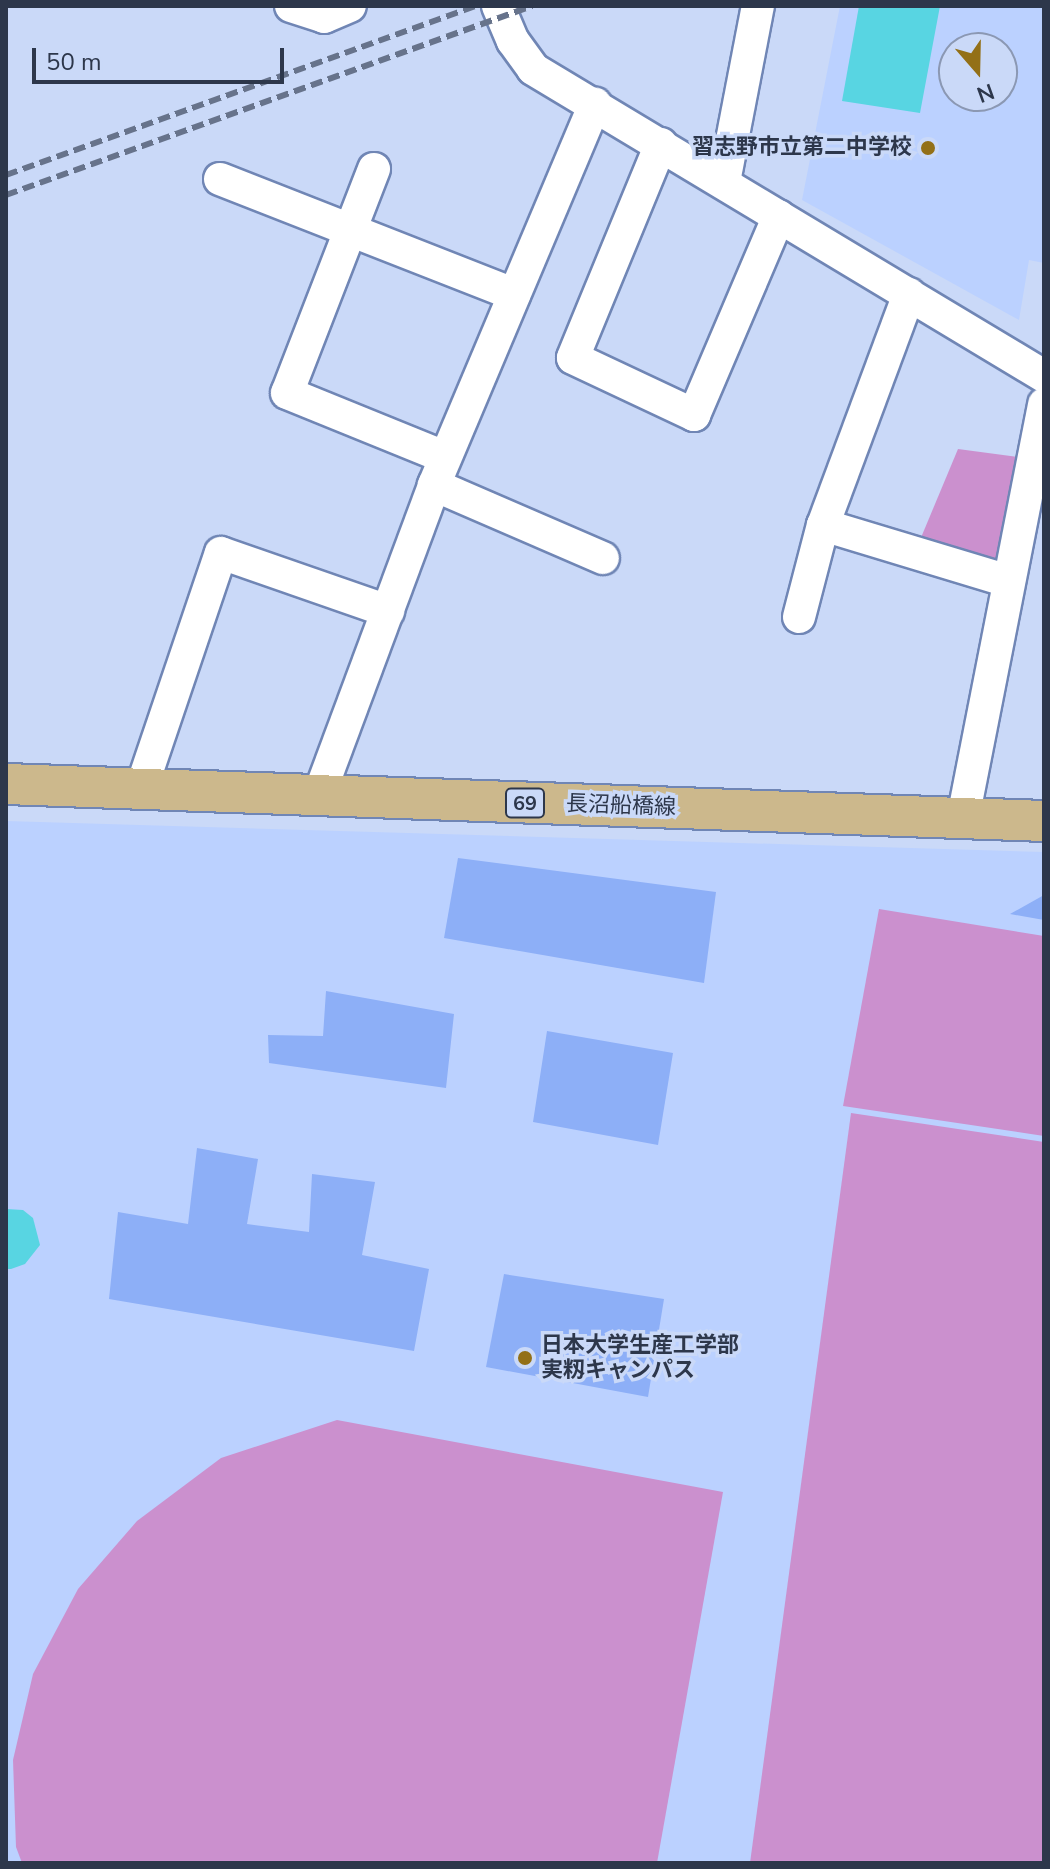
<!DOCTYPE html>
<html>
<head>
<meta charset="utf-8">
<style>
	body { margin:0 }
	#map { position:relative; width:1050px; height:1869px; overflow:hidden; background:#cad9f8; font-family:"Nunito Sans","Noto Sans JP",sans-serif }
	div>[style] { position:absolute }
	.built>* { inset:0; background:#bbd1ff }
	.green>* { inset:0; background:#cb90ce }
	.water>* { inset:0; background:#58d5e2 }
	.building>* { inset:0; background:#8daff7 }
	.roads { filter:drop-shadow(2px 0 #7086b5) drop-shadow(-2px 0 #7086b5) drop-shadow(0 2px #7086b5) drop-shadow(0 -2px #7086b5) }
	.minor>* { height:32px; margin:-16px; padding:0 16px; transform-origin:16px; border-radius:16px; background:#fff }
	.major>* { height:40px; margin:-20px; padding:0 20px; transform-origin:20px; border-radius:20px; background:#ccb88c }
	.rail>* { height:6px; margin-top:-3px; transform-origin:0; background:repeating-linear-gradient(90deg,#67738b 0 12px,transparent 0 18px) }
	.dots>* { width:22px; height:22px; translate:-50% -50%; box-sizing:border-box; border:4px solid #cad9f8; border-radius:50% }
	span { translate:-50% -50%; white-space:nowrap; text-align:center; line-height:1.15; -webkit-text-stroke:7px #cad9f8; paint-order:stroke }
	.shield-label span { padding:2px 6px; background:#cad9f8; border:2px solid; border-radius:6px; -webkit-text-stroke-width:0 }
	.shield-label { font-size:20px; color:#2d374b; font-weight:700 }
	.poi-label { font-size:22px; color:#2d374b; font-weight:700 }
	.right { translate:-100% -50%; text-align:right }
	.left { translate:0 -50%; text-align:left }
	.street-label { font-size:22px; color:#2d374b }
	.frame { position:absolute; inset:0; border:8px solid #2d374b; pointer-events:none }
	.north { position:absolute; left:938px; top:32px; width:80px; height:80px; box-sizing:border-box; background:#cad9f8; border:2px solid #8b98b3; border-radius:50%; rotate:160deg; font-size:22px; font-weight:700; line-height:32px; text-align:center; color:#2d374b }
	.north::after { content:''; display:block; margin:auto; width:28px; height:36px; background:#937017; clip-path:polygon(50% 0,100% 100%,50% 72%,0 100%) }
	.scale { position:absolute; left:32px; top:48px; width:252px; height:36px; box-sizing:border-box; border:4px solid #2d374b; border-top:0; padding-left:10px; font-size:24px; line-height:28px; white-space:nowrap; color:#2d374b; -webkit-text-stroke:6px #cad9f8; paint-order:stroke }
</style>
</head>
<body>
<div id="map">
	<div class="built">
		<div style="clip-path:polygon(evenodd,840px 6px,1044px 6px,1044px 263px,1029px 260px,1019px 320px,802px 200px,840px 6px,954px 48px,1002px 48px,1002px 96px,954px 96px,954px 48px)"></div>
		<div style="clip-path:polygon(6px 821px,1044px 852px,1044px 1863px,6px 1863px)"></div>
	</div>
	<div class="green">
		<div style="clip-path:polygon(958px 449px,1026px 458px,1005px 563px,920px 540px)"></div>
		<div style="clip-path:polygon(879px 909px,1044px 936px,1044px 1136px,843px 1106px)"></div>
		<div style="clip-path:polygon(851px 1113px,1044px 1142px,1044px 1863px,750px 1863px)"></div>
		<div style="clip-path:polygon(337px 1420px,723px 1492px,657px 1863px,22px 1863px,16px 1847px,13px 1760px,33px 1674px,78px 1589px,137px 1521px,221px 1458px)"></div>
	</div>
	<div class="water">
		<div style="clip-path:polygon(859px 6px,940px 6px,920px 113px,842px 101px)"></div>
		<div style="clip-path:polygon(6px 1209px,23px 1210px,33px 1218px,40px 1245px,25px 1264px,11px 1269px,6px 1269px)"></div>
	</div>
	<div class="building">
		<div style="clip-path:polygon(458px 858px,716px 892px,704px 983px,444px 938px)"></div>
		<div style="clip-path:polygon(1044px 895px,1044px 920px,1010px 914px)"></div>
		<div style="clip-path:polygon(326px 991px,454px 1014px,446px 1088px,269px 1063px,268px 1035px,323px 1036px)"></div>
		<div style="clip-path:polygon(547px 1031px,673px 1053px,658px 1145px,533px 1122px)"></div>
		<div style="clip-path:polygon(197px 1148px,258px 1159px,247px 1224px,309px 1232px,312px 1174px,375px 1182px,362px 1255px,429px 1269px,414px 1351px,109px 1299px,118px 1212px,188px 1224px)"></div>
		<div style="clip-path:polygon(504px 1274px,664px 1299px,648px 1397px,486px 1367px)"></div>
	</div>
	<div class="roads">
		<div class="minor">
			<div style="left:291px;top:6px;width:35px;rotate:18deg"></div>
			<div style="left:324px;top:17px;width:28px;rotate:-23deg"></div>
			<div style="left:498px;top:6px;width:38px;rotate:67deg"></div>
			<div style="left:513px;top:41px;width:34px;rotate:54deg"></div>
			<div style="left:533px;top:69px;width:596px;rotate:31deg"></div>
			<div style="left:661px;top:144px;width:231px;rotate:112.4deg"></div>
			<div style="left:573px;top:358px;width:134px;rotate:25.2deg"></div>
			<div style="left:694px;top:415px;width:216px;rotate:-66.9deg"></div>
			<div style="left:374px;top:169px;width:240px;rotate:111.2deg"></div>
			<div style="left:287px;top:393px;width:170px;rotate:22.1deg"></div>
			<div style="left:220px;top:179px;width:316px;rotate:21.4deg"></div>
			<div style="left:724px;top:182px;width:179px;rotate:-79.1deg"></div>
			<div style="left:909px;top:294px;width:246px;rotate:110.4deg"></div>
			<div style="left:823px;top:525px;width:194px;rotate:16.8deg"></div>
			<div style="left:434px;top:485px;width:184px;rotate:23.4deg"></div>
			<div style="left:799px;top:617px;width:95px;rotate:-75.4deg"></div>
			<div style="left:141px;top:789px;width:249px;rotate:-71.3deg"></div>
			<div style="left:221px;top:553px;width:177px;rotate:19.2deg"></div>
			<div style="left:319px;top:795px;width:331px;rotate:-69.6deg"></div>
			<div style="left:434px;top:485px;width:414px;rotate:-67.1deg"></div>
			<div style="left:963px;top:818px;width:422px;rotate:-78.9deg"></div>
		</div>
		<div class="major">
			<div style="left:6px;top:784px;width:1039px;rotate:2.04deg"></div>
		</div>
	</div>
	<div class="rail">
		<div style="left:6px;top:175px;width:499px;rotate:-19.8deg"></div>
		<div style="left:6px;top:195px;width:559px;rotate:-19.76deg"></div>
	</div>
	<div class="dots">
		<div style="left:928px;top:148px;background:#937017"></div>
		<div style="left:525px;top:1358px;background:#937017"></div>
	</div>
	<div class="shield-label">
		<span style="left:525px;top:803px">69</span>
	</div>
	<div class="poi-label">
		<span class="right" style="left:912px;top:148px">習志野市立第二中学校</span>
		<span class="left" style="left:541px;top:1358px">日本大学生産工学部<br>実籾キャンパス</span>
	</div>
	<div class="street-label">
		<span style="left:621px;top:806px;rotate:2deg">長沼船橋線</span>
	</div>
	<div class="frame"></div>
	<div class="north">N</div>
	<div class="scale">50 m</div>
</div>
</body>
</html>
